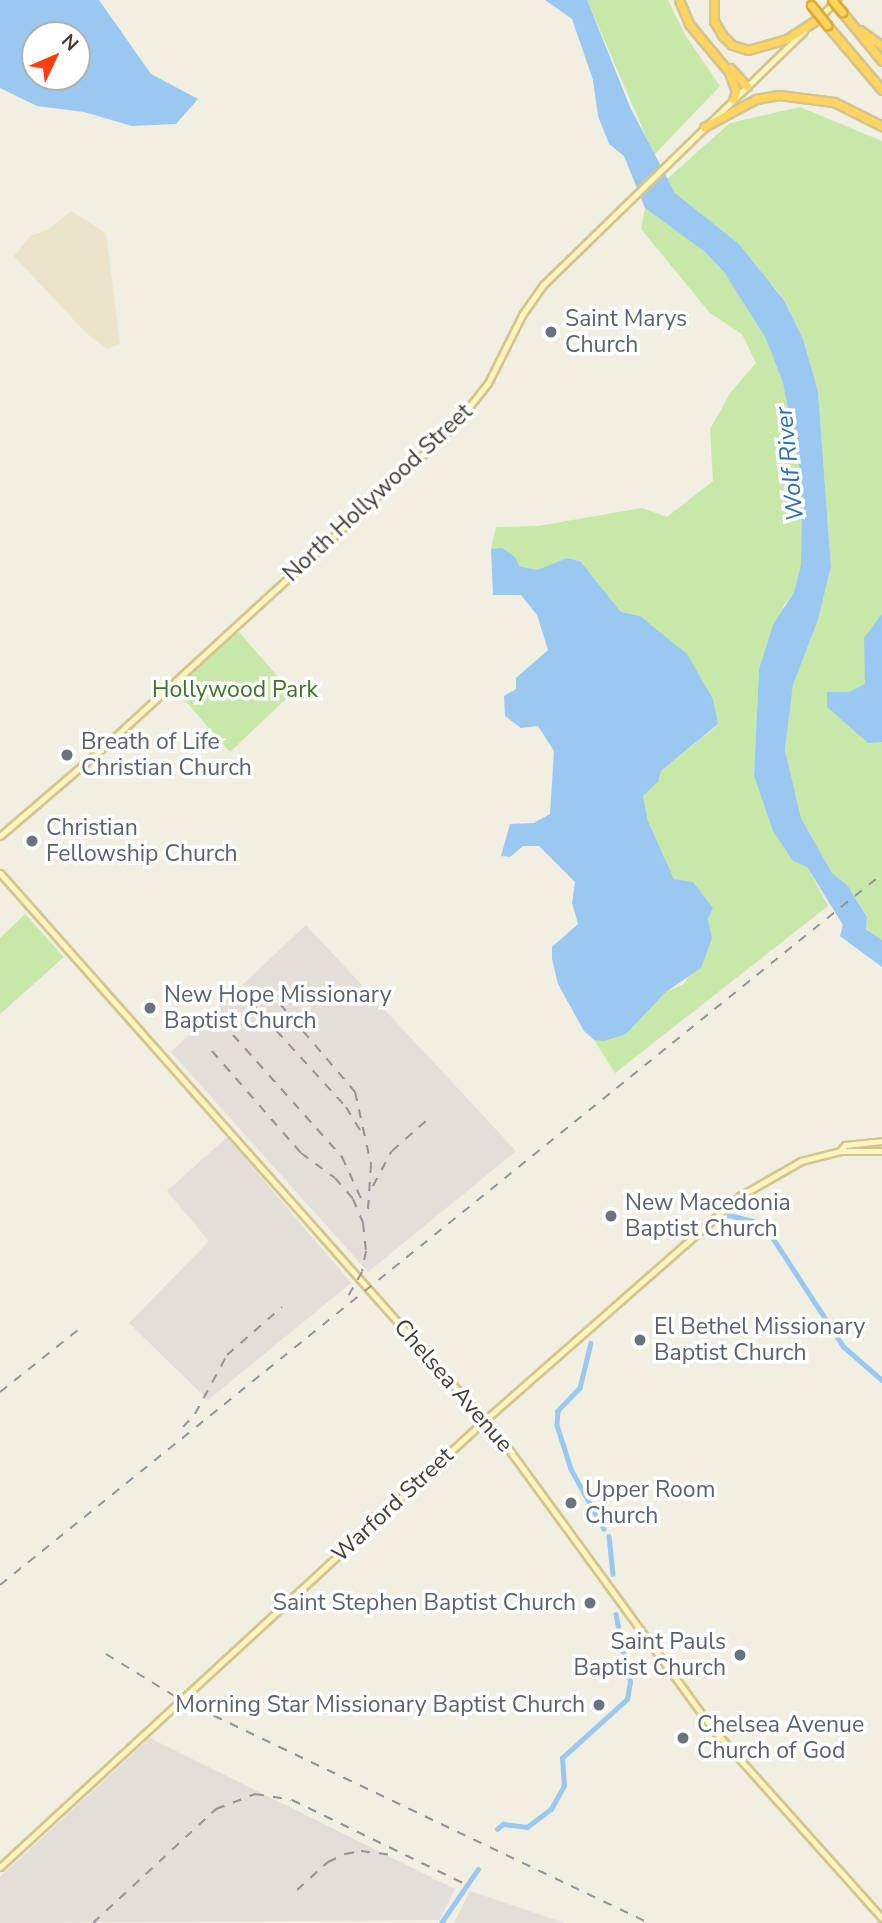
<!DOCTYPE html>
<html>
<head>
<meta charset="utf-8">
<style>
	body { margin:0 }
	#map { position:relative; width:882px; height:1923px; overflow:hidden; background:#f1eee2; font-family:"Nunito Sans",sans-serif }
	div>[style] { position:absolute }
	.industrial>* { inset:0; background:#e3ded7 }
	.education>* { inset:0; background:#ebe4cb }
	.green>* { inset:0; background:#c7e8a9 }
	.water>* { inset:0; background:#9bc8f1 }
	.canal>* { height:4.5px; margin:-2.25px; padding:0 2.25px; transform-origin:2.25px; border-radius:2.25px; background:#9bc8f1 }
	.roads { filter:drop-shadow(2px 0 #d3c590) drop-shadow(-2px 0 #d3c590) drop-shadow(0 2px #d3c590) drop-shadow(0 -2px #d3c590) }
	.secondary>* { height:5px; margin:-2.5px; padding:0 2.5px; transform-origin:2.5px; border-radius:2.5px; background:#fff4be }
	.highway>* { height:7px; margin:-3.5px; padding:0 3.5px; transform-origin:3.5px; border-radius:3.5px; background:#ffd45f }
	.rail>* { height:2px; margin-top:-1px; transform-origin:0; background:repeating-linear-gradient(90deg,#939393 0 9px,transparent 0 18px) }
	.bridges { filter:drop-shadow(2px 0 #e0aa2d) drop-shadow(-2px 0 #e0aa2d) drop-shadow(0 2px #e0aa2d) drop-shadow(0 -2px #e0aa2d) }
	.highway-bridge>* { height:7px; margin:-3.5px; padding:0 3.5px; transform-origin:3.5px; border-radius:3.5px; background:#ffd45f }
	.dots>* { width:19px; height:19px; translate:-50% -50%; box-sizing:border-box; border:4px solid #fff; border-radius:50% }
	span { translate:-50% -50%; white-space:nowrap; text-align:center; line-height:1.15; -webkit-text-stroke:7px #fff; paint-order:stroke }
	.worship-label { font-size:23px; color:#5b616d }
	.left { translate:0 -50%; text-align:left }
	.right { translate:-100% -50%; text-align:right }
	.street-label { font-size:23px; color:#433d32 }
	.park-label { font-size:23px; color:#3e7525 }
	.water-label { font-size:24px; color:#2a6fb0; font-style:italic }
	.north { position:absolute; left:21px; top:21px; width:70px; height:70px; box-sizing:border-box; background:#fff; border:2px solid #b4b1ad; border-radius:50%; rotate:46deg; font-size:19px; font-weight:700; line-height:28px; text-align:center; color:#433d32 }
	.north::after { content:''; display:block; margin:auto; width:24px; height:32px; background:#ff400b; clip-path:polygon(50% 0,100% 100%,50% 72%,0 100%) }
</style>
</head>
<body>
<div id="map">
	<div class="industrial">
		<div style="clip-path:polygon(306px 925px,516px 1151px,368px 1272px,171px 1052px)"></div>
		<div style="clip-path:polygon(227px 1137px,351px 1283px,208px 1400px,129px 1323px,209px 1241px,167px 1191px)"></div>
		<div style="clip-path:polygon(150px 1738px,455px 1889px,439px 1920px,0 1923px,0 1877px)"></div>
		<div style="clip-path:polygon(470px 1891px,565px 1923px,454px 1923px)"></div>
	</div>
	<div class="education">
		<div style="clip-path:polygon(71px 211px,106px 233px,120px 344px,107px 349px,86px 333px,14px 256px,30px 236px,48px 230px)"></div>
	</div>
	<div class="green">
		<div style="clip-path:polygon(587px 0,668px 0,686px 36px,720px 86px,654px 155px)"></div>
		<div style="clip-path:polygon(800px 107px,882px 141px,882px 940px,866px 928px,867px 916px,848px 886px,832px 873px,801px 818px,785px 750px,793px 685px,818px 620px,831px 567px,818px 391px,803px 339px,784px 299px,739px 244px,675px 193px,667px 179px,730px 123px)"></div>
		<div style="clip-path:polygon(645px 208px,705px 252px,724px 272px,766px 339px,783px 383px,802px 481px,801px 564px,794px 592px,784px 605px,759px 669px,754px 776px,773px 831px,793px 861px,807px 867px,828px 906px,615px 1073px,594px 1040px,626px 1034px,666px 992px,684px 984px,712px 938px,708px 919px,713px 908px,693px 882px,674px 879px,648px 821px,643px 796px,658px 782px,661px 771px,718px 725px,665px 638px,640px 616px,621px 612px,580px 561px,567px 558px,537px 570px,519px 566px,502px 549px,491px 549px,496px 527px,538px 526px,642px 508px,667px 517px,713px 481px,710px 429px,731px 392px,756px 363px,742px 334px,710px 313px,641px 229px)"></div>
		<div style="clip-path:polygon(238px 631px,292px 693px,230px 752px,175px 689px)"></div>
		<div style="clip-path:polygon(25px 914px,64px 957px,0 1014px,0 938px)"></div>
	</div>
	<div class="water">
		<div style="clip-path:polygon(evenodd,0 0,99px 0,151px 74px,198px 99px,176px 124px,132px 126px,84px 112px,37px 106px,0 88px,0 0,35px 35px,77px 35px,77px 77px,35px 77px,35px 35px)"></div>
		<div style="clip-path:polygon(545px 0,587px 0,630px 107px,675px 193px,739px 244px,784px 300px,803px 339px,818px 391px,831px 567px,818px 620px,793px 685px,785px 750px,801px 818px,832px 873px,848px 886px,867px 917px,866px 929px,882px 940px,882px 967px,840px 936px,843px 925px,807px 867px,793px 861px,773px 831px,754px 776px,759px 669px,773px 625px,794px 592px,801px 564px,802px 481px,783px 383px,766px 339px,724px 272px,705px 252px,645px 208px,624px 156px,609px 144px,598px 116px,593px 80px,572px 19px)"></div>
		<div style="clip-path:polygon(502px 548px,515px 557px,519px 566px,537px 570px,567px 558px,580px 561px,621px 612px,640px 616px,687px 654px,713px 699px,718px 724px,661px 771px,658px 782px,643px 796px,648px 821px,674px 879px,693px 882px,713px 908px,708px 919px,712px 938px,701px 968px,666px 992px,626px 1034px,604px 1041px,594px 1040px,584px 1031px,558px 984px,552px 959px,552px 947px,578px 924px,572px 903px,575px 882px,539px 846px,523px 846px,510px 857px,501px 856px,510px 824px,534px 823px,550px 814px,554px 751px,538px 726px,521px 728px,505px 716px,504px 696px,516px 689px,516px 678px,548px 650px,537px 615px,521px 595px,493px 595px,491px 549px)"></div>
		<div style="clip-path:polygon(882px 614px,882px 742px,868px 743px,827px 707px,827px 692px,849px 692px,865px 684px,864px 638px)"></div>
	</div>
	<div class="canal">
		<div style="left:728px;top:1215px;width:26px;rotate:13deg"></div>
		<div style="left:753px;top:1221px;width:19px;rotate:35deg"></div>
		<div style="left:769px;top:1232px;width:137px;rotate:56.9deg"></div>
		<div style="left:844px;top:1347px;width:50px;rotate:41deg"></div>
		<div style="left:591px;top:1343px;width:46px;rotate:103.7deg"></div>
		<div style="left:580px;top:1388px;width:32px;rotate:134deg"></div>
		<div style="left:558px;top:1411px;width:14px;rotate:94deg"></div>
		<div style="left:557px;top:1425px;width:46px;rotate:72.3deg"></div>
		<div style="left:571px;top:1469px;width:68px;rotate:61.2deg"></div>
		<div style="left:609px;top:1536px;width:38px;rotate:84deg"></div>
		<div style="left:616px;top:1614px;width:42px;rotate:79deg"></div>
		<div style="left:497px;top:1829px;width:8px;rotate:-40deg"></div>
		<div style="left:503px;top:1824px;width:24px;rotate:7deg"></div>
		<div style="left:527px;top:1827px;width:30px;rotate:-37deg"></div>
		<div style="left:551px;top:1809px;width:26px;rotate:-61deg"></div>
		<div style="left:564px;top:1786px;width:28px;rotate:-94deg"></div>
		<div style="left:562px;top:1758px;width:88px;rotate:-42.2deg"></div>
		<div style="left:627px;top:1699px;width:17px;rotate:-80deg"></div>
		<div style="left:630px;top:1682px;width:17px;rotate:-103deg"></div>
		<div style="left:441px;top:1923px;width:65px;rotate:-55.6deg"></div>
	</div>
	<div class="roads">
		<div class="secondary">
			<div style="left:819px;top:17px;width:25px;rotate:-43deg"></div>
			<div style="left:0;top:836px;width:140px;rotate:-40.6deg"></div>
			<div style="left:106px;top:745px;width:472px;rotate:-42.5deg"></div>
			<div style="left:454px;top:426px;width:55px;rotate:-51.7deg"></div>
			<div style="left:488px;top:383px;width:76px;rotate:-63.4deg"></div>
			<div style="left:522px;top:315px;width:37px;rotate:-55deg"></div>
			<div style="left:543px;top:285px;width:364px;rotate:-44.2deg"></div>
			<div style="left:0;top:873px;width:757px;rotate:48.48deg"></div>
			<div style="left:502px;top:1440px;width:355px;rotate:53.9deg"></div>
			<div style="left:711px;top:1727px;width:256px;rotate:48.2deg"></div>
			<div style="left:840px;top:1151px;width:8px;rotate:-50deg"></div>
			<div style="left:845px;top:1145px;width:37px;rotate:-6deg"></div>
			<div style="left:0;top:1867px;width:660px;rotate:-42.67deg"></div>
			<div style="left:485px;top:1420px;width:339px;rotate:-41.3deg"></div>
			<div style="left:740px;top:1196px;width:70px;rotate:-29.8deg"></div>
			<div style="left:801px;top:1161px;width:40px;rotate:-14.4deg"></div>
			<div style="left:840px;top:1151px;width:42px"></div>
		</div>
		<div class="highway">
			<div style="left:679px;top:0;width:26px;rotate:67deg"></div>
			<div style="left:689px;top:24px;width:62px;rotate:50.2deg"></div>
			<div style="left:729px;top:72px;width:20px;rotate:70deg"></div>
			<div style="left:736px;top:91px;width:9px;rotate:108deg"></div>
			<div style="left:714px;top:0;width:21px;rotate:90deg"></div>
			<div style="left:714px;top:21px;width:16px;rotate:60deg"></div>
			<div style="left:722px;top:35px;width:14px;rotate:45deg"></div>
			<div style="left:732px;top:45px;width:17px;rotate:17deg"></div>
			<div style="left:748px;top:50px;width:41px;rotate:-15.8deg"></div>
			<div style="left:787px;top:39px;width:33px;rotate:-33deg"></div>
			<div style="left:842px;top:12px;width:63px;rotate:50.8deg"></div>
			<div style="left:827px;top:25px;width:85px;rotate:49.8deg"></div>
			<div style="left:860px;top:30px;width:27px;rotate:36deg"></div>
			<div style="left:730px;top:68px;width:25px;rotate:47deg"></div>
			<div style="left:704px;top:127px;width:59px;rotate:-28.3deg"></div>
			<div style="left:756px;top:99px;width:23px;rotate:-10deg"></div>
			<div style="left:779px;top:95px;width:55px;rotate:7.3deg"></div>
			<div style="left:834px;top:102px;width:54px;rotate:26.6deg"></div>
		</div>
	</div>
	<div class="rail">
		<div style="left:268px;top:990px;width:134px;rotate:49.5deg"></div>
		<div style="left:355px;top:1092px;width:74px;rotate:77.5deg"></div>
		<div style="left:371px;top:1164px;width:45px;rotate:93.8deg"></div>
		<div style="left:252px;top:1004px;width:139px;rotate:47.6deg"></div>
		<div style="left:346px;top:1107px;width:29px;rotate:59deg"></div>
		<div style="left:233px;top:1035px;width:164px;rotate:48.2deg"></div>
		<div style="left:342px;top:1157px;width:53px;rotate:65.4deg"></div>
		<div style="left:212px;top:1051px;width:135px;rotate:48.9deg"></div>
		<div style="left:301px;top:1153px;width:42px;rotate:36.3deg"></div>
		<div style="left:335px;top:1178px;width:28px;rotate:49deg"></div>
		<div style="left:353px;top:1199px;width:26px;rotate:67deg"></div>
		<div style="left:363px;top:1223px;width:28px;rotate:84deg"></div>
		<div style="left:366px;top:1251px;width:21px;rotate:101deg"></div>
		<div style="left:362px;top:1272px;width:34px;rotate:120deg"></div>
		<div style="left:373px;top:1186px;width:40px;rotate:-62deg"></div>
		<div style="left:392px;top:1151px;width:48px;rotate:-41.6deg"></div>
		<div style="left:0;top:1392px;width:106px;rotate:-38.5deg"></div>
		<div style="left:183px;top:1427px;width:18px;rotate:-47deg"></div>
		<div style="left:195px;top:1414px;width:67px;rotate:-61.5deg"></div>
		<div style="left:227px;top:1355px;width:73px;rotate:-41.1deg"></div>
		<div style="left:0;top:1585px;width:1133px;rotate:-38.87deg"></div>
		<div style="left:106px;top:1654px;width:88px;rotate:31.5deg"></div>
		<div style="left:181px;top:1700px;width:518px;rotate:25.48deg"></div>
		<div style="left:297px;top:1890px;width:42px;rotate:-42.1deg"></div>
		<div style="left:328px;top:1862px;width:19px;rotate:-25deg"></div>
		<div style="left:345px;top:1854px;width:16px;rotate:-11deg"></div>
		<div style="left:361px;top:1851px;width:32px;rotate:7deg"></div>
		<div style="left:93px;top:1923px;width:168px;rotate:-42.8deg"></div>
		<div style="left:216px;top:1809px;width:42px;rotate:-21deg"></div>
		<div style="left:255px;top:1794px;width:37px;rotate:9deg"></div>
		<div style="left:292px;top:1800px;width:190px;rotate:25.9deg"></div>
	</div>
	<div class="bridges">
		<div class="highway-bridge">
			<div style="left:832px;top:0;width:16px;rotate:50deg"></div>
			<div style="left:811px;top:5px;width:26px;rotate:51deg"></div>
		</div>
	</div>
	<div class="dots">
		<div style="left:551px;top:332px;background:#6b7280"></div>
		<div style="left:67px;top:755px;background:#6b7280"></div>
		<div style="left:32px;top:841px;background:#6b7280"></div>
		<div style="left:150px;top:1008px;background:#6b7280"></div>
		<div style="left:611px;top:1216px;background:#6b7280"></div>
		<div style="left:640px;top:1340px;background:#6b7280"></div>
		<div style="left:571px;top:1503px;background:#6b7280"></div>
		<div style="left:590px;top:1603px;background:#6b7280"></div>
		<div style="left:740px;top:1655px;background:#6b7280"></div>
		<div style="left:599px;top:1705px;background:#6b7280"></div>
		<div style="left:683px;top:1738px;background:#6b7280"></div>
	</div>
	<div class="worship-label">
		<span class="left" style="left:565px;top:332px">Saint Marys<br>Church</span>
		<span class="left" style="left:81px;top:755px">Breath of Life<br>Christian Church</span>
		<span class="left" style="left:46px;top:841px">Christian<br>Fellowship Church</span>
		<span class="left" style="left:164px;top:1008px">New Hope Missionary<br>Baptist Church</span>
		<span class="left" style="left:625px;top:1216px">New Macedonia<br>Baptist Church</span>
		<span class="left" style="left:654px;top:1340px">El Bethel Missionary<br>Baptist Church</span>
		<span class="left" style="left:585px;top:1503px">Upper Room<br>Church</span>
		<span class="right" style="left:576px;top:1603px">Saint Stephen Baptist Church</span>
		<span class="right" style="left:726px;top:1655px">Saint Pauls<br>Baptist Church</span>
		<span class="right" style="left:585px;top:1705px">Morning Star Missionary Baptist Church</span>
		<span class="left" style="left:697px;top:1738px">Chelsea Avenue<br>Church of God</span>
	</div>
	<div class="street-label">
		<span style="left:378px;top:493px;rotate:-43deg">North Hollywood Street</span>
		<span style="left:453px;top:1386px;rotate:49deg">Chelsea Avenue</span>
		<span style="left:393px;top:1505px;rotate:-43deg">Warford Street</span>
	</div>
	<div class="park-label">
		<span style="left:235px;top:690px">Hollywood Park</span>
	</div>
	<div class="water-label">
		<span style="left:790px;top:464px;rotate:-96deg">Wolf River</span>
	</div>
	<div class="north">N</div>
</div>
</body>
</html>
